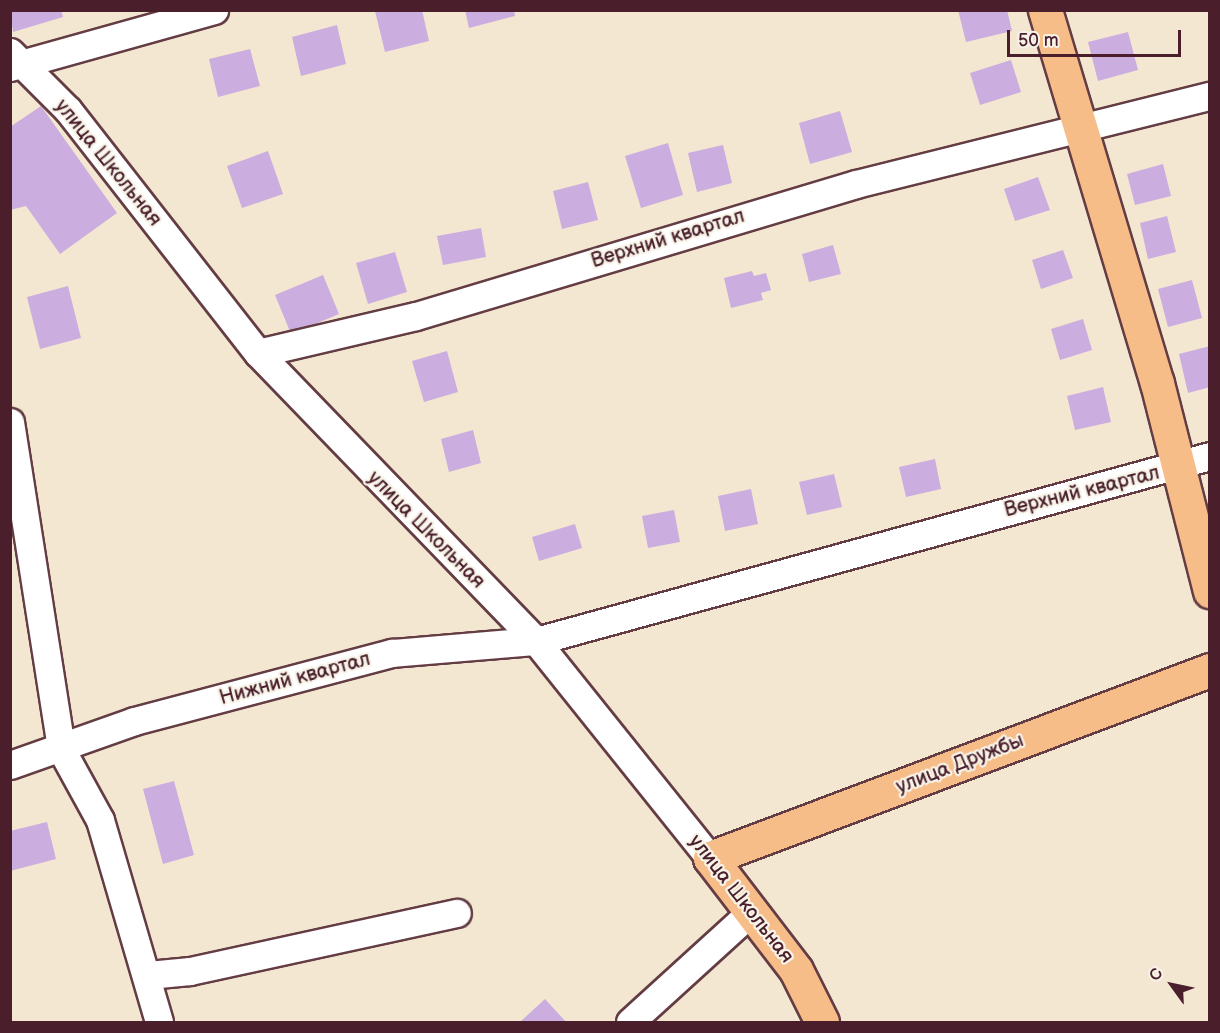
<!DOCTYPE html>
<html>
<head>
<meta charset="utf-8">
<style>
	body { margin:0 }
	#map { position:relative; width:1220px; height:1033px; overflow:hidden; background:#f4e7d1; font-family:"Balsamiq Sans",sans-serif }
	div>[style] { position:absolute }
	.building>* { inset:0; background:#cbade0 }
	.roads { filter:drop-shadow(2px 0 #643d44) drop-shadow(-2px 0 #643d44) drop-shadow(0 2px #643d44) drop-shadow(0 -2px #643d44) }
	.minor>* { height:27px; margin:-13.5px; padding:0 13.5px; transform-origin:13.5px; border-radius:13.5px; background:#fff }
	.major>* { height:33px; margin:-16.5px; padding:0 16.5px; transform-origin:16.5px; border-radius:16.5px; background:#f7bd88 }
	span { translate:-50% -50%; white-space:nowrap; text-align:center; line-height:1.15; -webkit-text-stroke:4.5px #f7f3e8; paint-order:stroke }
	.street-label { font-size:20px; color:#4a1f2b }
	.frame { position:absolute; inset:0; border:12px solid #4a1f2b; pointer-events:none }
	.north { position:absolute; left:1142px; top:955px; width:60px; height:60px; -webkit-text-stroke:4px #f7f3e8; paint-order:stroke; rotate:303deg; font-size:16px; font-weight:700; line-height:24px; text-align:center; color:#4a1f2b }
	.north::after { content:''; display:block; margin:auto; width:21px; height:27px; background:#4a1f2b; clip-path:polygon(50% 0,100% 100%,50% 72%,0 100%) }
	.scale { position:absolute; left:1007px; top:30px; width:174px; height:27px; box-sizing:border-box; border:3px solid #4a1f2b; border-top:0; padding-left:8px; font-size:18px; line-height:21px; white-space:nowrap; color:#4a1f2b; -webkit-text-stroke:4px #f7f3e8; paint-order:stroke }
</style>
</head>
<body>
<div id="map">
	<div class="building">
		<div style="clip-path:polygon(10px 10px,61px 10px,63px 17px,13px 32px)"></div>
		<div style="clip-path:polygon(422px 10px,429px 41px,385px 52px,375px 11px)"></div>
		<div style="clip-path:polygon(465px 10px,514px 10px,515px 16px,469px 28px)"></div>
		<div style="clip-path:polygon(958px 10px,1007px 10px,1012px 31px,966px 42px)"></div>
		<div style="clip-path:polygon(337px 25px,346px 64px,301px 76px,292px 37px)"></div>
		<div style="clip-path:polygon(1128px 32px,1138px 70px,1098px 81px,1088px 42px)"></div>
		<div style="clip-path:polygon(250px 49px,260px 86px,218px 97px,209px 59px)"></div>
		<div style="clip-path:polygon(1011px 60px,1021px 92px,980px 105px,970px 73px)"></div>
		<div style="clip-path:polygon(41px 106px,117px 213px,60px 254px,26px 206px,10px 210px,10px 127px)"></div>
		<div style="clip-path:polygon(840px 111px,852px 152px,810px 164px,799px 123px)"></div>
		<div style="clip-path:polygon(668px 143px,683px 195px,641px 208px,625px 156px)"></div>
		<div style="clip-path:polygon(723px 145px,732px 183px,697px 192px,688px 153px)"></div>
		<div style="clip-path:polygon(268px 151px,283px 194px,242px 208px,227px 166px)"></div>
		<div style="clip-path:polygon(1163px 164px,1171px 196px,1135px 205px,1127px 174px)"></div>
		<div style="clip-path:polygon(1038px 177px,1050px 210px,1015px 221px,1004px 189px)"></div>
		<div style="clip-path:polygon(588px 182px,598px 220px,562px 229px,553px 191px)"></div>
		<div style="clip-path:polygon(1167px 216px,1176px 252px,1148px 259px,1140px 223px)"></div>
		<div style="clip-path:polygon(481px 228px,486px 257px,443px 265px,437px 236px)"></div>
		<div style="clip-path:polygon(833px 245px,841px 274px,809px 282px,802px 254px)"></div>
		<div style="clip-path:polygon(1063px 250px,1073px 278px,1041px 289px,1032px 260px)"></div>
		<div style="clip-path:polygon(395px 252px,407px 292px,368px 304px,356px 263px)"></div>
		<div style="clip-path:polygon(752px 271px,754px 276px,766px 273px,771px 290px,761px 293px,763px 300px,731px 308px,724px 278px)"></div>
		<div style="clip-path:polygon(323px 275px,339px 314px,291px 334px,275px 295px)"></div>
		<div style="clip-path:polygon(1192px 280px,1202px 318px,1168px 327px,1158px 289px)"></div>
		<div style="clip-path:polygon(68px 286px,81px 338px,40px 349px,27px 297px)"></div>
		<div style="clip-path:polygon(1083px 319px,1092px 350px,1060px 360px,1051px 329px)"></div>
		<div style="clip-path:polygon(1210px 346px,1210px 387px,1188px 393px,1179px 354px)"></div>
		<div style="clip-path:polygon(447px 351px,458px 392px,424px 402px,412px 361px)"></div>
		<div style="clip-path:polygon(1103px 387px,1111px 422px,1075px 430px,1067px 396px)"></div>
		<div style="clip-path:polygon(473px 430px,481px 463px,449px 472px,441px 439px)"></div>
		<div style="clip-path:polygon(935px 459px,941px 489px,906px 497px,899px 467px)"></div>
		<div style="clip-path:polygon(834px 474px,842px 507px,807px 515px,799px 482px)"></div>
		<div style="clip-path:polygon(751px 489px,758px 524px,725px 531px,718px 496px)"></div>
		<div style="clip-path:polygon(674px 510px,680px 542px,648px 548px,642px 516px)"></div>
		<div style="clip-path:polygon(575px 524px,582px 548px,539px 561px,532px 537px)"></div>
		<div style="clip-path:polygon(174px 781px,194px 855px,163px 864px,143px 789px)"></div>
		<div style="clip-path:polygon(47px 822px,56px 859px,10px 871px,10px 831px)"></div>
		<div style="clip-path:polygon(545px 999px,566px 1022px,520px 1022px)"></div>
	</div>
	<div class="roads">
		<div class="minor">
			<div style="left:10px;top:52px;width:82px;rotate:45deg"></div>
			<div style="left:68px;top:110px;width:308px;rotate:52deg"></div>
			<div style="left:258px;top:353px;width:400px;rotate:46deg"></div>
			<div style="left:536px;top:641px;width:278px;rotate:51.3deg"></div>
			<div style="left:10px;top:67px;width:212px;rotate:-15.6deg"></div>
			<div style="left:258px;top:353px;width:162px;rotate:-13.2deg"></div>
			<div style="left:416px;top:316px;width:459px;rotate:-16.7deg"></div>
			<div style="left:856px;top:184px;width:365px;rotate:-14deg"></div>
			<div style="left:10px;top:422px;width:331px;rotate:81.1deg"></div>
			<div style="left:61px;top:749px;width:81px;rotate:61.2deg"></div>
			<div style="left:100px;top:820px;width:210px;rotate:73.7deg"></div>
			<div style="left:10px;top:765px;width:132px;rotate:-19.5deg"></div>
			<div style="left:134px;top:721px;width:267px;rotate:-14.8deg"></div>
			<div style="left:392px;top:653px;width:144px;rotate:-4.8deg"></div>
			<div style="left:536px;top:641px;width:699px;rotate:-15.35deg"></div>
			<div style="left:148px;top:975px;width:42px;rotate:-5.4deg"></div>
			<div style="left:190px;top:971px;width:273px;rotate:-12.3deg"></div>
			<div style="left:630px;top:1022px;width:166px;rotate:-42.3deg"></div>
		</div>
		<div class="major">
			<div style="left:1045px;top:10px;width:389px;rotate:73.3deg"></div>
			<div style="left:1157px;top:383px;width:215px;rotate:75.7deg"></div>
			<div style="left:822px;top:1022px;width:58px;rotate:-116.6deg"></div>
			<div style="left:796px;top:970px;width:141px;rotate:-127.5deg"></div>
			<div style="left:710px;top:858px;width:534px;rotate:-20.61deg"></div>
		</div>
	</div>
	<div class="street-label">
		<span style="left:108px;top:163px;rotate:51deg">улица Школьная</span>
		<span style="left:668px;top:239px;rotate:-17deg">Верхний квартал</span>
		<span style="left:1082px;top:492px;rotate:-14deg">Верхний квартал</span>
		<span style="left:426px;top:530px;rotate:45deg">улица Школьная</span>
		<span style="left:295px;top:679px;rotate:-15deg">Нижний квартал</span>
		<span style="left:960px;top:764px;rotate:-21deg">улица Дружбы</span>
		<span style="left:741px;top:899px;rotate:52deg">улица Школьная</span>
	</div>
	<div class="frame"></div>
	<div class="north">С</div>
	<div class="scale">50 m</div>
</div>
</body>
</html>
